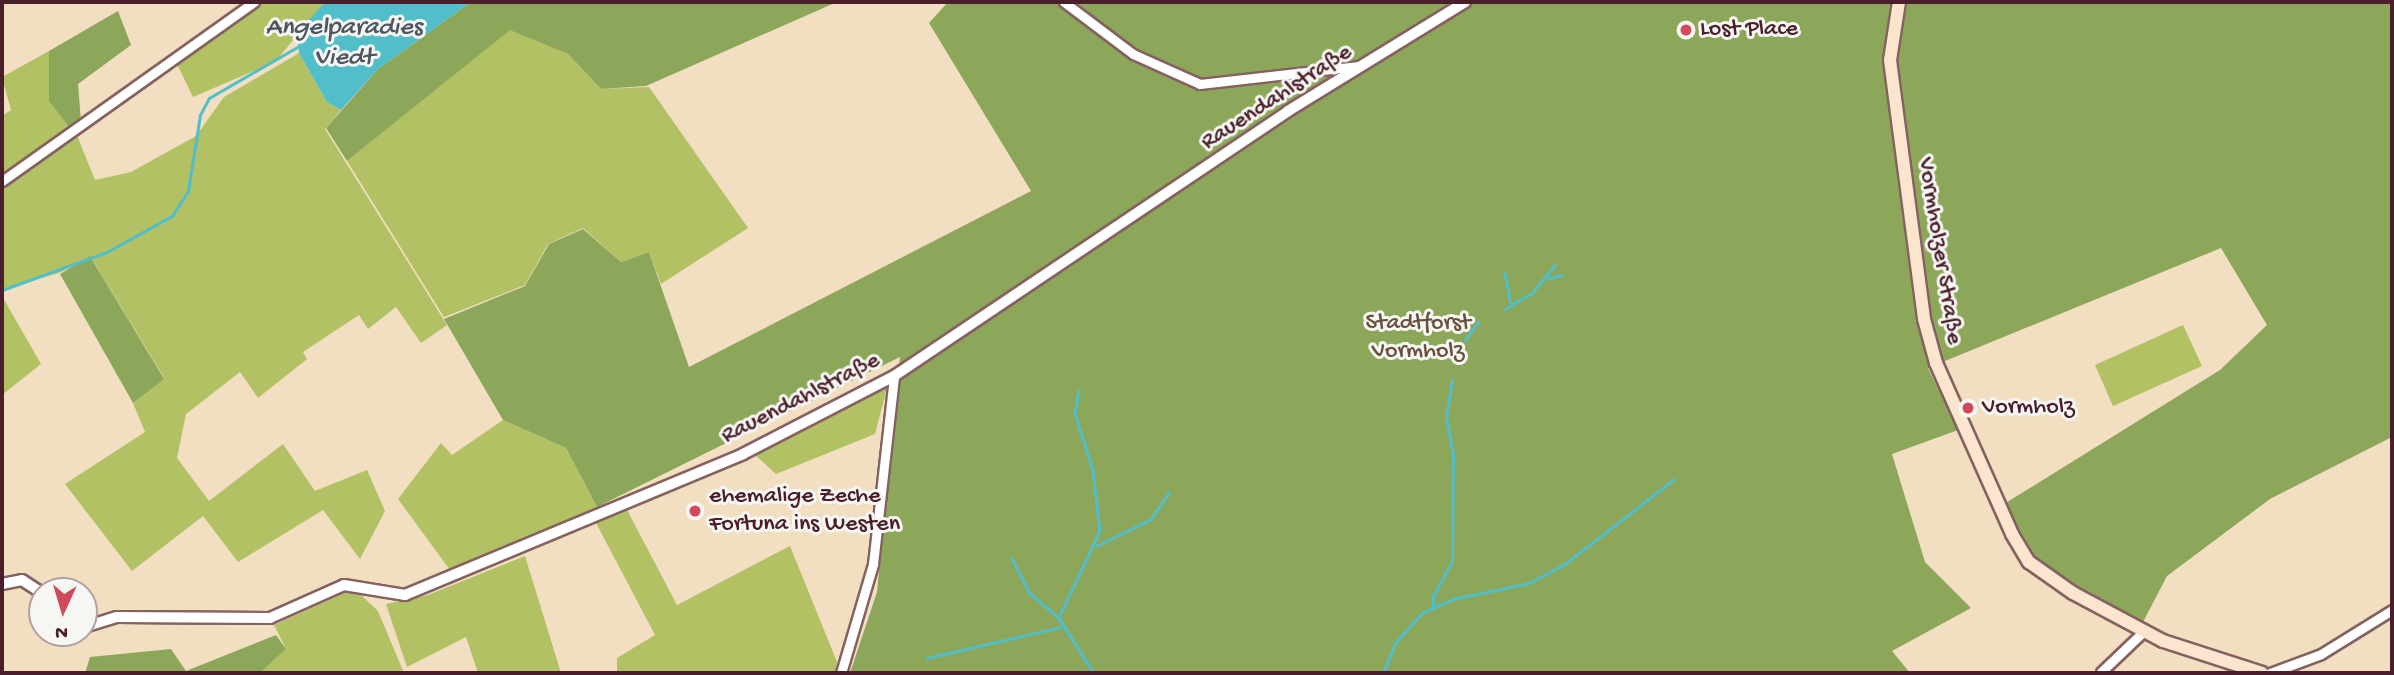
<!DOCTYPE html>
<html>
<head>
<meta charset="utf-8">
<style>
	body { margin:0 }
	#map { position:relative; width:2394px; height:675px; overflow:hidden; background:#f2dec1; font-family:"Gochi Hand",sans-serif }
	div>[style] { position:absolute }
	.green>* { inset:0; background:#b2c164 }
	.forest>* { inset:0; background:#8da75a }
	.water>* { inset:0; background:#51beca }
	.stream>* { height:2.5px; margin:-1.25px; padding:0 1.25px; transform-origin:1.25px; border-radius:1.25px; background:#51beca }
	.roads { filter:drop-shadow(2px 0 #856260) drop-shadow(-2px 0 #856260) drop-shadow(0 2px #856260) drop-shadow(0 -2px #856260) }
	.minor>* { height:9px; margin:-4.5px; padding:0 4.5px; transform-origin:4.5px; border-radius:4.5px; background:#fff }
	.tertiary>* { height:10px; margin:-5px; padding:0 5px; transform-origin:5px; border-radius:5px; background:#fff }
	.secondary>* { height:12px; margin:-6px; padding:0 6px; transform-origin:6px; border-radius:6px; background:#fbe5cf }
	.dots>* { width:19px; height:19px; translate:-50% -50%; box-sizing:border-box; border:4px solid #f6f6f2; border-radius:50% }
	span { translate:-50% -50%; white-space:nowrap; text-align:center; line-height:1.15; -webkit-text-stroke:6px #f6f6f2; paint-order:stroke }
	.poi-label { font-size:24px; color:#4a1f2b }
	.left { translate:0 -50%; text-align:left }
	.street-label { font-size:24px; color:#4a1f2b }
	.park-label { font-size:24px; color:#69503c }
	.water-label { font-size:26px; color:#4c5763; font-style:italic }
	.frame { position:absolute; inset:0; border:4px solid #4a1f2b; pointer-events:none }
	.north { position:absolute; left:28px; top:577px; width:70px; height:70px; box-sizing:border-box; background:#f6f6f2; border:2px solid #b1a0a2; border-radius:50%; rotate:184deg; font-size:19px; font-weight:700; line-height:28px; text-align:center; color:#4a1f2b }
	.north::after { content:''; display:block; margin:auto; width:24px; height:32px; background:#d1495b; clip-path:polygon(50% 0,100% 100%,50% 72%,0 100%) }
</style>
</head>
<body>
<div id="map">
	<div class="green">
		<div style="clip-path:polygon(261px 2px,325px 2px,275px 62px,193px 97px,176px 62px)"></div>
		<div style="clip-path:polygon(510px 29px,568px 54px,601px 89px,649px 87px,748px 228px,661px 284px,649px 252px,621px 262px,583px 228px,548px 244px,525px 285px,444px 317px,347px 161px)"></div>
		<div style="clip-path:polygon(49px 51px,49px 100px,70px 128px,2px 177px,2px 116px,11px 110px,2px 77px)"></div>
		<div style="clip-path:polygon(299px 53px,327px 102px,341px 110px,325px 129px,447px 325px,421px 343px,396px 307px,368px 329px,359px 315px,303px 352px,307px 359px,258px 398px,240px 372px,186px 414px,177px 458px,209px 501px,283px 444px,315px 491px,367px 470px,385px 511px,360px 559px,323px 510px,238px 562px,203px 516px,132px 571px,65px 484px,145px 432px,133px 403px,164px 378px,91px 257px,59px 273px,2px 289px,2px 185px,76px 133px,95px 180px,131px 172px,196px 136px,224px 97px)"></div>
		<div style="clip-path:polygon(2px 296px,41px 364px,2px 395px)"></div>
		<div style="clip-path:polygon(2183px 325px,2202px 366px,2113px 406px,2095px 365px)"></div>
		<div style="clip-path:polygon(887px 388px,875px 434px,776px 474px,754px 454px)"></div>
		<div style="clip-path:polygon(503px 420px,566px 448px,597px 507px,450px 570px,398px 499px,441px 443px,452px 455px)"></div>
		<div style="clip-path:polygon(626px 508px,677px 605px,790px 546px,837px 662px,836px 673px,617px 673px,617px 658px,655px 635px,595px 521px)"></div>
		<div style="clip-path:polygon(525px 556px,561px 673px,478px 673px,466px 637px,407px 667px,386px 604px,428px 595px)"></div>
		<div style="clip-path:polygon(347px 592px,359px 593px,378px 611px,404px 673px,260px 673px,286px 649px,274px 625px)"></div>
	</div>
	<div class="forest">
		<div style="clip-path:polygon(471px 2px,837px 2px,646px 86px,601px 89px,568px 54px,510px 30px,347px 161px,326px 128px,378px 69px)"></div>
		<div style="clip-path:polygon(948px 2px,2392px 2px,2392px 437px,2270px 499px,2167px 576px,2143px 622px,2041px 566px,2004px 504px,2220px 370px,2267px 325px,2221px 248px,1928px 368px,1958px 430px,1892px 454px,1925px 562px,1971px 608px,1892px 651px,1910px 673px,850px 673px,877px 592px,900px 357px,597px 507px,566px 448px,503px 420px,444px 319px,525px 286px,549px 244px,583px 229px,621px 262px,649px 252px,689px 367px,1031px 191px,929px 23px)"></div>
		<div style="clip-path:polygon(118px 11px,131px 45px,78px 84px,81px 121px,70px 128px,49px 101px,49px 51px)"></div>
		<div style="clip-path:polygon(90px 256px,164px 379px,133px 403px,60px 274px)"></div>
		<div style="clip-path:polygon(276px 635px,286px 649px,260px 673px,85px 673px,90px 657px,171px 649px,186px 671px)"></div>
	</div>
	<div class="water">
		<div style="clip-path:polygon(325px 2px,471px 2px,378px 69px,341px 110px,327px 102px,299px 53px,297px 33px)"></div>
	</div>
	<div class="stream">
		<div style="left:1505px;top:273px;width:32px;rotate:79deg"></div>
		<div style="left:1548px;top:278px;width:14px;rotate:-12deg"></div>
		<div style="left:2px;top:290px;width:112px;rotate:-19.9deg"></div>
		<div style="left:107px;top:252px;width:74px;rotate:-29deg"></div>
		<div style="left:172px;top:216px;width:30px;rotate:-57deg"></div>
		<div style="left:188px;top:191px;width:77px;rotate:-81deg"></div>
		<div style="left:200px;top:115px;width:19px;rotate:-62deg"></div>
		<div style="left:209px;top:98px;width:104px;rotate:-30deg"></div>
		<div style="left:1505px;top:309px;width:31px;rotate:-31deg"></div>
		<div style="left:1532px;top:293px;width:36px;rotate:-51deg"></div>
		<div style="left:1465px;top:340px;width:22px;rotate:-54deg"></div>
		<div style="left:1079px;top:391px;width:22px;rotate:100deg"></div>
		<div style="left:1075px;top:413px;width:60px;rotate:72.5deg"></div>
		<div style="left:1093px;top:470px;width:61px;rotate:83.5deg"></div>
		<div style="left:1100px;top:531px;width:96px;rotate:115.2deg"></div>
		<div style="left:1059px;top:618px;width:65px;rotate:57.5deg"></div>
		<div style="left:1096px;top:546px;width:61px;rotate:-26.1deg"></div>
		<div style="left:1151px;top:519px;width:32px;rotate:-56deg"></div>
		<div style="left:1012px;top:558px;width:39px;rotate:63deg"></div>
		<div style="left:1030px;top:593px;width:37px;rotate:41deg"></div>
		<div style="left:1433px;top:608px;width:12px;rotate:-90deg"></div>
		<div style="left:1433px;top:596px;width:39px;rotate:-61deg"></div>
		<div style="left:1452px;top:562px;width:108px;rotate:-89.5deg"></div>
		<div style="left:1453px;top:454px;width:37px;rotate:-101deg"></div>
		<div style="left:1446px;top:418px;width:39px;rotate:-81deg"></div>
		<div style="left:927px;top:658px;width:138px;rotate:-13deg"></div>
		<div style="left:1383px;top:673px;width:32px;rotate:-68deg"></div>
		<div style="left:1395px;top:643px;width:40px;rotate:-48deg"></div>
		<div style="left:1422px;top:613px;width:34px;rotate:-24deg"></div>
		<div style="left:1453px;top:599px;width:78px;rotate:-11.9deg"></div>
		<div style="left:1529px;top:583px;width:41px;rotate:-27.8deg"></div>
		<div style="left:1565px;top:564px;width:138px;rotate:-37.9deg"></div>
	</div>
	<div class="roads">
		<div class="minor">
			<div style="left:1064px;top:2px;width:86px;rotate:37deg"></div>
			<div style="left:1133px;top:54px;width:73px;rotate:24.1deg"></div>
			<div style="left:1200px;top:84px;width:160px;rotate:-6.5deg"></div>
			<div style="left:2px;top:181px;width:309px;rotate:-35.4deg"></div>
			<div style="left:2101px;top:672px;width:59px;rotate:-43.6deg"></div>
			<div style="left:841px;top:673px;width:114px;rotate:-73.6deg"></div>
			<div style="left:873px;top:564px;width:189px;rotate:-83.6deg"></div>
			<div style="left:2270px;top:673px;width:54px;rotate:-20.4deg"></div>
			<div style="left:2321px;top:654px;width:84px;rotate:-31.8deg"></div>
		</div>
		<div class="tertiary">
			<div style="left:2px;top:584px;width:20px;rotate:-11deg"></div>
			<div style="left:22px;top:580px;width:24px;rotate:33deg"></div>
			<div style="left:84px;top:627px;width:34px;rotate:-17deg"></div>
			<div style="left:117px;top:617px;width:153px;rotate:0.4deg"></div>
			<div style="left:270px;top:618px;width:81px;rotate:-24deg"></div>
			<div style="left:344px;top:585px;width:62px;rotate:9.3deg"></div>
			<div style="left:405px;top:595px;width:366px;rotate:-22.6deg"></div>
			<div style="left:743px;top:454px;width:170px;rotate:-27.3deg"></div>
			<div style="left:894px;top:376px;width:475px;rotate:-33.9deg"></div>
			<div style="left:1288px;top:111px;width:208px;rotate:-31.6deg"></div>
			<div style="left:61px;top:633px;width:8px"></div>
		</div>
		<div class="secondary">
			<div style="left:1899px;top:2px;width:59px;rotate:98.8deg"></div>
			<div style="left:1890px;top:60px;width:261px;rotate:82.5deg"></div>
			<div style="left:1924px;top:319px;width:46px;rotate:74.7deg"></div>
			<div style="left:1936px;top:363px;width:187px;rotate:66deg"></div>
			<div style="left:2012px;top:534px;width:33px;rotate:59deg"></div>
			<div style="left:2029px;top:562px;width:54px;rotate:35.2deg"></div>
			<div style="left:2073px;top:593px;width:102px;rotate:28.1deg"></div>
			<div style="left:2163px;top:641px;width:104px;rotate:17.9deg"></div>
		</div>
	</div>
	<div class="dots">
		<div style="left:1686px;top:30px;background:#d1495b"></div>
		<div style="left:1968px;top:408px;background:#d1495b"></div>
		<div style="left:695px;top:511px;background:#d1495b"></div>
	</div>
	<div class="poi-label">
		<span class="left" style="left:1700px;top:30px">Lost Place</span>
		<span class="left" style="left:1982px;top:408px">Vormholz</span>
		<span class="left" style="left:709px;top:511px">ehemalige Zeche<br>Fortuna ins Westen</span>
	</div>
	<div class="street-label">
		<span style="left:1277px;top:98px;rotate:-33deg">Rauendahlstraße</span>
		<span style="left:1939px;top:251px;rotate:81deg">Vormholzer Straße</span>
		<span style="left:801px;top:399px;rotate:-27deg">Rauendahlstraße</span>
	</div>
	<div class="park-label">
		<span style="left:1418px;top:338px">Stadtforst<br>Vormholz</span>
	</div>
	<div class="water-label">
		<span style="left:344px;top:44px">Angelparadies<br>Viedt</span>
	</div>
	<div class="frame"></div>
	<div class="north">N</div>
</div>
</body>
</html>
